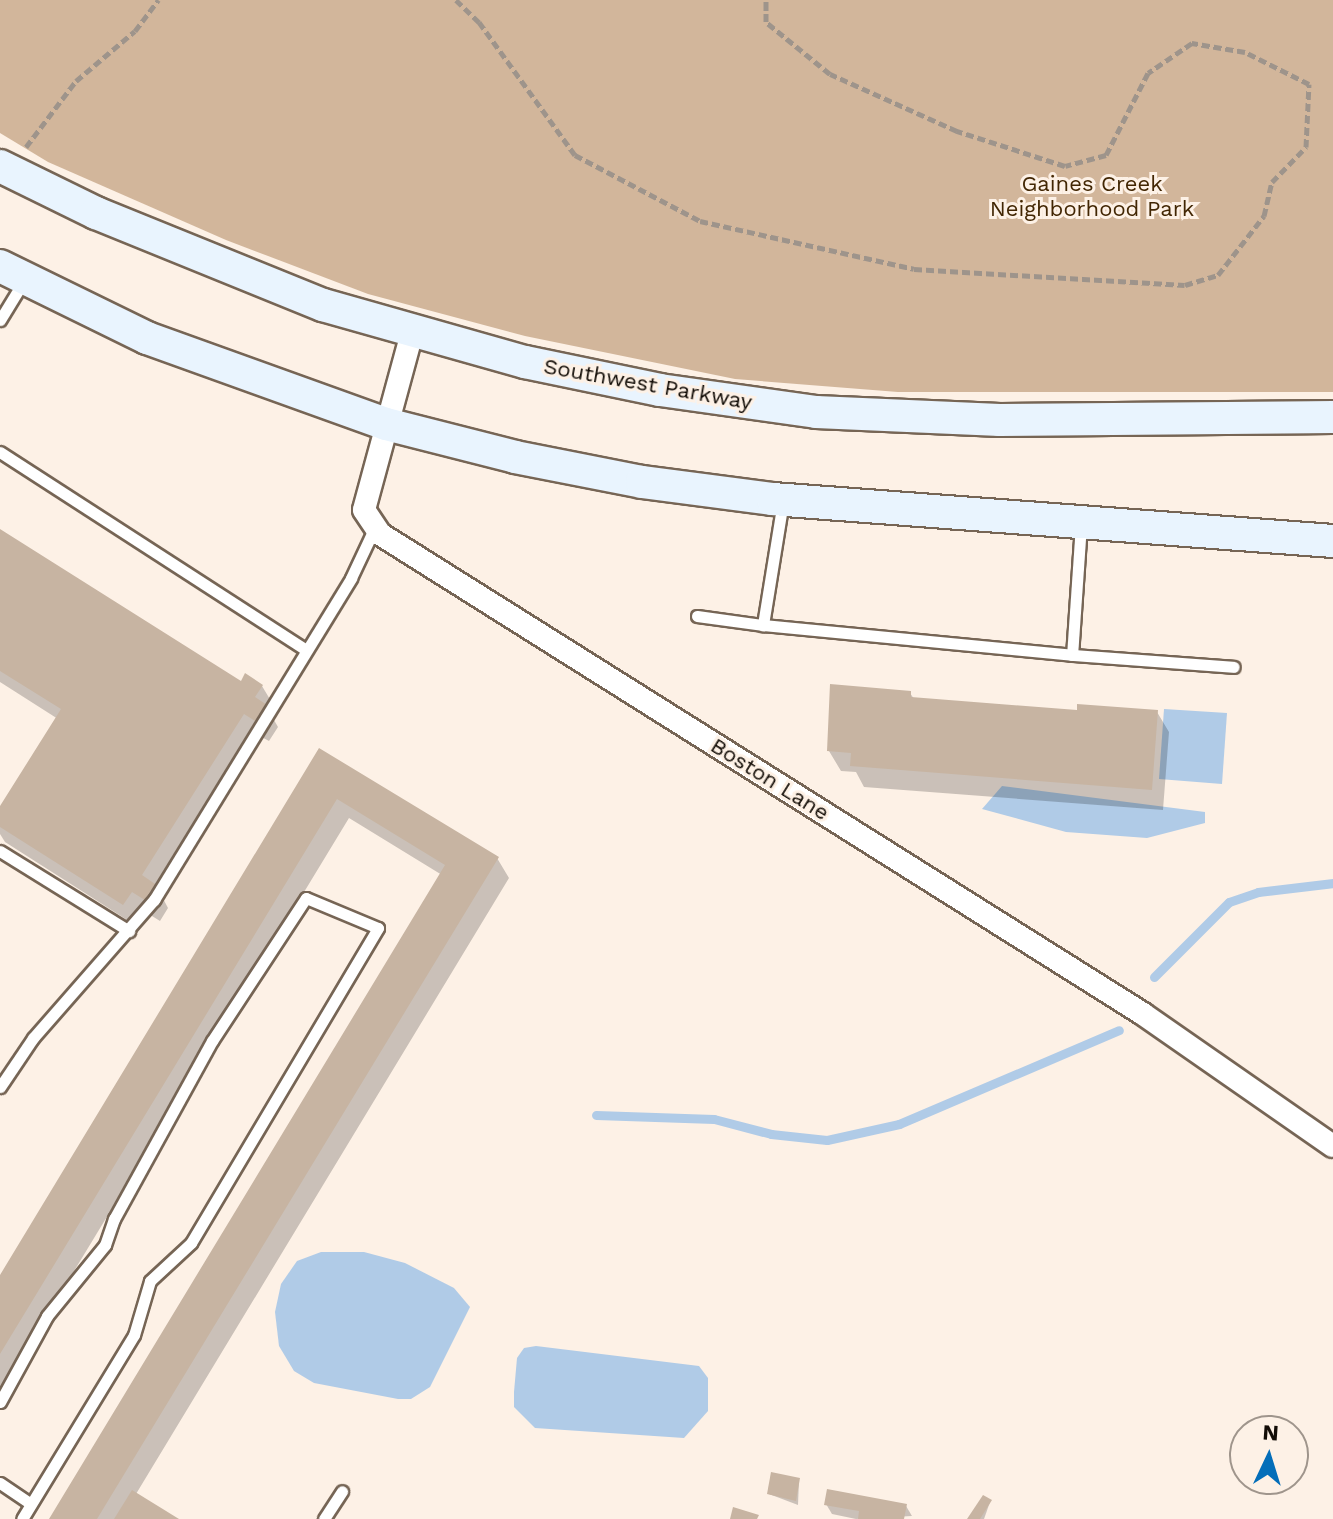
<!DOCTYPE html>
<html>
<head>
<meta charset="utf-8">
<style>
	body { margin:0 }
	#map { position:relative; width:1333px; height:1519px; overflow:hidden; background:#fdf1e6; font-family:"Work Sans",sans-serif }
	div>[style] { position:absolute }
	.forest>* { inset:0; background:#d2b69b }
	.water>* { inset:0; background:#b0cbe7 }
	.shadow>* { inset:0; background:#0003 }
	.stream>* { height:9px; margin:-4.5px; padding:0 4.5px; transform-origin:4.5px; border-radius:4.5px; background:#b0cbe7 }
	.building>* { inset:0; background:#c7b4a2 }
	.path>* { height:5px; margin-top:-2.5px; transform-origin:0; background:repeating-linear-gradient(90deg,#9e948b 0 8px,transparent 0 12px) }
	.roads { filter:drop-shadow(2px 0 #766555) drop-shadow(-2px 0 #766555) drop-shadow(0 2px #766555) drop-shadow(0 -2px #766555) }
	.lane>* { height:11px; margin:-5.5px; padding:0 5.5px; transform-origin:5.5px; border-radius:5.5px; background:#fff }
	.street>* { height:22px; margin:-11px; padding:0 11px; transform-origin:11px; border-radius:11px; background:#fff }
	.secondary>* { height:32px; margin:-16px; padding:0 16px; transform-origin:16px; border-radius:16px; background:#e9f4fe }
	span { translate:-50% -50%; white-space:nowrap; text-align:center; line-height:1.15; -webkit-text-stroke:6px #fdf1e6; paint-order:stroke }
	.park-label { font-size:22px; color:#422603 }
	.street-label { font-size:22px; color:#120c06 }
	.north { position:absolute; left:1229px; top:1415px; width:80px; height:80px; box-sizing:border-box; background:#fdf1e6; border:2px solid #9f958c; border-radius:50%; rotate:4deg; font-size:22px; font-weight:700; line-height:32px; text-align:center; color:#120c06 }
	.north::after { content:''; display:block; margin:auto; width:28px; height:36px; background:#046eb9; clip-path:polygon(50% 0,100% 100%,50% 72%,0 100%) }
</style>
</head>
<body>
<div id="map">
	<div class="forest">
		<div style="clip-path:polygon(0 0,1333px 0,1333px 392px,898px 392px,735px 379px,525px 336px,368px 294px,226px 240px,48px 162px,0 133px)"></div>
	</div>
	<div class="water">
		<div style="clip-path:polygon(1164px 709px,1227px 713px,1222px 784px,1159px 779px)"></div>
		<div style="clip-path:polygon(1002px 786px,1205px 812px,1205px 823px,1147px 838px,1066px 832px,982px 809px)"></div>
		<div style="clip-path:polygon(321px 1252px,364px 1252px,405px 1263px,454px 1288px,470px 1307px,430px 1387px,411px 1399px,398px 1399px,314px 1383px,294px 1371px,279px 1346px,275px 1312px,281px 1284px,297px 1261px)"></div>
		<div style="clip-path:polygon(536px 1346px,699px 1366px,708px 1378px,708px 1411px,684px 1438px,535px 1428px,514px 1407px,514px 1392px,517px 1358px,524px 1348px)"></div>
	</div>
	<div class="shadow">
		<div style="clip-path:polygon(0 531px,241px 684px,262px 686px,274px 706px,270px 713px,278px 727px,269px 741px,256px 734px,158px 889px,168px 908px,160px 921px,144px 911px,135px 925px,5px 842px,0 834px,0 810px,58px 719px,0 682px)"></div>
		<div style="clip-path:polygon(910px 693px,914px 699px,1079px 712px,1157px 712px,1169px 732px,1163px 810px,864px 787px,856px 772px,841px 771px,829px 751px)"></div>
		<div style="clip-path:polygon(320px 750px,497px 858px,509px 878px,136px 1494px,175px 1519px,51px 1519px,442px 875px,349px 818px,0 1393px,0 1278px)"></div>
		<div style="clip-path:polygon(799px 1480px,798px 1505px,769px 1494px)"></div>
		<div style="clip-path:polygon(990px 1502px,984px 1519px,969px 1519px)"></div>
		<div style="clip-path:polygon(826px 1504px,906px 1506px,912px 1516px,856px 1519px,832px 1514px)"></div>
	</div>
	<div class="stream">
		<div style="left:1154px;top:977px;width:106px;rotate:-45deg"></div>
		<div style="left:1229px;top:902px;width:31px;rotate:-19deg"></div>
		<div style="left:1258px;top:892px;width:76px;rotate:-6.8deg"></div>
		<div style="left:596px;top:1115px;width:118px;rotate:1.9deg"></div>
		<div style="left:714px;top:1119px;width:59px;rotate:14.7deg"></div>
		<div style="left:771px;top:1134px;width:56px;rotate:6.1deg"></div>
		<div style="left:827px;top:1140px;width:74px;rotate:-12.5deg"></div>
		<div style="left:899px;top:1124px;width:239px;rotate:-23.1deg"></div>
	</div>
	<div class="building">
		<div style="clip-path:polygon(0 529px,241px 681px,245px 673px,263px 685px,255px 697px,267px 705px,257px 722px,244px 714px,142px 875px,158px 886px,148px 902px,132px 892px,123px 905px,0 827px,0 806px,61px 709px,0 671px)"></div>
		<div style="clip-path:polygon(830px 684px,911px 691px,911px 697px,1077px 710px,1077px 704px,1158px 710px,1152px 790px,850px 766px,851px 753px,827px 751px)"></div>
		<div style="clip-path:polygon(319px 748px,499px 857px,97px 1519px,49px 1519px,445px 865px,337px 799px,0 1354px,0 1275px)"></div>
		<div style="clip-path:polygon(771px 1472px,800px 1478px,796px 1501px,767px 1494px)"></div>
		<div style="clip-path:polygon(827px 1489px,907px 1504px,904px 1519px,858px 1519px,859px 1511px,824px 1505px)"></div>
		<div style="clip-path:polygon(132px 1490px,179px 1519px,114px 1519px)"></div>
		<div style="clip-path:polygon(983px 1495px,992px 1500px,980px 1519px,967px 1519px)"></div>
		<div style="clip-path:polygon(733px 1507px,759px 1515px,757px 1519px,730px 1519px)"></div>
	</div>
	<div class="path">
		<div style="left:456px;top:0;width:32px;rotate:44deg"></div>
		<div style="left:479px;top:22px;width:164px;rotate:54.2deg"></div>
		<div style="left:575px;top:155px;width:141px;rotate:27.8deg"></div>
		<div style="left:700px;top:221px;width:219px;rotate:12.6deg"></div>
		<div style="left:914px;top:269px;width:271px;rotate:3.4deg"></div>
		<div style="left:1185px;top:285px;width:34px;rotate:-17deg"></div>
		<div style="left:1218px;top:275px;width:75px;rotate:-52.1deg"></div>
		<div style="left:1264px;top:216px;width:35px;rotate:-77deg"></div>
		<div style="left:1272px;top:182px;width:49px;rotate:-45.8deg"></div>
		<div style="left:1306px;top:147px;width:63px;rotate:-87.3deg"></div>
		<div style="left:1309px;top:84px;width:72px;rotate:-153.4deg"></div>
		<div style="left:1245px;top:52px;width:54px;rotate:-170.4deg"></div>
		<div style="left:1192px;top:43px;width:53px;rotate:145.7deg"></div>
		<div style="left:1148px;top:73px;width:92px;rotate:117.1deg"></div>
		<div style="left:1106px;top:155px;width:42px;rotate:165deg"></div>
		<div style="left:1065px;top:166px;width:114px;rotate:-162deg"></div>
		<div style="left:957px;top:131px;width:139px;rotate:-155.8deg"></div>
		<div style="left:830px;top:74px;width:82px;rotate:-140.9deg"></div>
		<div style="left:766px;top:22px;width:22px;rotate:-90deg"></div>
		<div style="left:26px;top:147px;width:83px;rotate:-52.9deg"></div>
		<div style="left:76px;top:81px;width:77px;rotate:-40.3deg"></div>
		<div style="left:135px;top:31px;width:39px;rotate:-53deg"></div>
	</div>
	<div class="roads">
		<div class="lane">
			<div style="left:0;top:320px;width:48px;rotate:-58.6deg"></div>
			<div style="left:0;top:452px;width:364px;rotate:32.9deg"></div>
			<div style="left:783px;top:501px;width:126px;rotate:99.2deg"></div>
			<div style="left:763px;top:625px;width:310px;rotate:5.5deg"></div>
			<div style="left:1081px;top:524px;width:131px;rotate:93.9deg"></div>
			<div style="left:1072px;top:655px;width:162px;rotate:4.2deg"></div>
			<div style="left:697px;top:616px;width:67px;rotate:7.8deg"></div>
			<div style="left:0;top:851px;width:152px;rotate:31.8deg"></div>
			<div style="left:0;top:1087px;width:59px;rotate:-56deg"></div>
			<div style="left:33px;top:1038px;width:184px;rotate:-48.8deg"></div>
			<div style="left:154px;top:900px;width:377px;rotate:-58.5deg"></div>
			<div style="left:351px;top:578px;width:56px;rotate:-64.8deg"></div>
			<div style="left:0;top:1402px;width:98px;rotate:-61.3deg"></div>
			<div style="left:47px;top:1316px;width:92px;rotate:-50.8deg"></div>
			<div style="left:105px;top:1245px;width:28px;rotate:-71deg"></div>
			<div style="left:114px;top:1219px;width:203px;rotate:-61.2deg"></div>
			<div style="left:212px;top:1041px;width:171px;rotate:-56.7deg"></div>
			<div style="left:306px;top:898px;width:78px;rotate:22.6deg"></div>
			<div style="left:378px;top:928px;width:366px;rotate:120.7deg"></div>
			<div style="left:191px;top:1243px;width:56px;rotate:137.2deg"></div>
			<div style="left:150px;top:1281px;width:56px;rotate:106.5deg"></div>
			<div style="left:134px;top:1335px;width:215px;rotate:121.3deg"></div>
			<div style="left:0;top:1483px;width:37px;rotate:34deg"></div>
			<div style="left:324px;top:1519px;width:33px;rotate:-57deg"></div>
		</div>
		<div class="street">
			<div style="left:412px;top:333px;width:183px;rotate:105.2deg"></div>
			<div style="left:364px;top:510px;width:29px;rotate:56deg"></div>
			<div style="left:380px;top:534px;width:901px;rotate:32.17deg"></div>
			<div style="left:1143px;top:1014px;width:231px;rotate:34.8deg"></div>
		</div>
		<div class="secondary">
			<div style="left:0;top:166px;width:107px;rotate:26.1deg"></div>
			<div style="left:96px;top:213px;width:245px;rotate:22.1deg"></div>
			<div style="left:323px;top:305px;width:210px;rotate:15.8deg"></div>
			<div style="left:525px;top:362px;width:138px;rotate:11.7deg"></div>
			<div style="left:660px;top:390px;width:158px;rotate:8deg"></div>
			<div style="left:816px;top:412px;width:184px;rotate:2.5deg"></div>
			<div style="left:1000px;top:420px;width:333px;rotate:-0.5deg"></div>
			<div style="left:0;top:266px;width:164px;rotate:26.1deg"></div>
			<div style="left:147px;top:338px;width:254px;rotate:19.8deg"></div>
			<div style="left:386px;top:424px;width:133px;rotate:14.3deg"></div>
			<div style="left:515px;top:457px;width:129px;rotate:11.1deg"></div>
			<div style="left:642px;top:482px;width:132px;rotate:7.4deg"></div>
			<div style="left:773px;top:499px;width:562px;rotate:4.29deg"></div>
		</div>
	</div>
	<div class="park-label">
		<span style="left:1092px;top:196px">Gaines Creek<br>Neighborhood Park</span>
	</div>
	<div class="street-label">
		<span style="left:648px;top:384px;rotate:10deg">Southwest Parkway</span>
		<span style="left:770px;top:779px;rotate:32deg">Boston Lane</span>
	</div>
	<div class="north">N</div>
</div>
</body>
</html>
